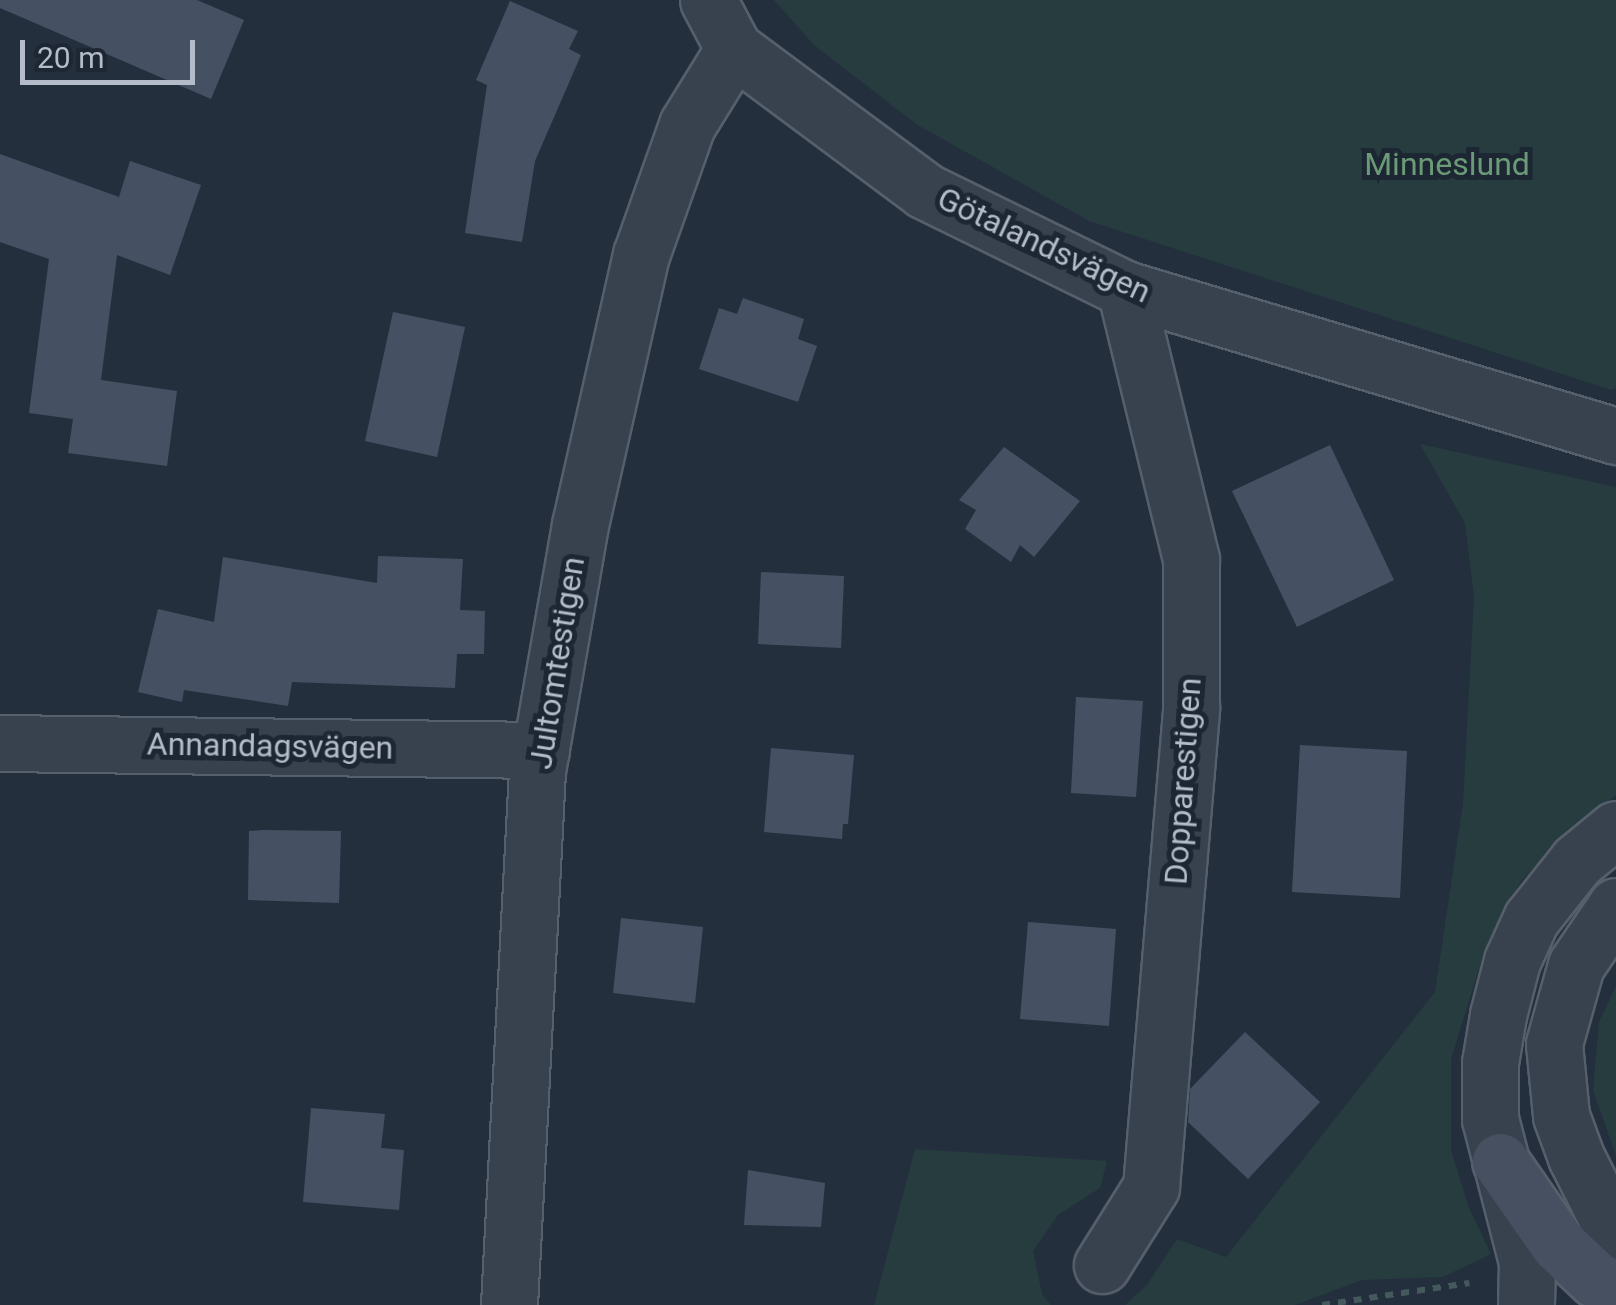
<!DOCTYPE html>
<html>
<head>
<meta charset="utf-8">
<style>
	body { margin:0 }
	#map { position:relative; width:1616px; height:1305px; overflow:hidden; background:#242f3e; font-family:Roboto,sans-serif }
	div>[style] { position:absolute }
	.green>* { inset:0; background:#263c3f }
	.building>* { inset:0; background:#455162 }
	.path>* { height:6px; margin-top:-3px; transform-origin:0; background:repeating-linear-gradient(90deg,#44595c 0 8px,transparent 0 16px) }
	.roads { filter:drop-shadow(2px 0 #565f6c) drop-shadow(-2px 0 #565f6c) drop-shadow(0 2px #565f6c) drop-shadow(0 -2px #565f6c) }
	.street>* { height:55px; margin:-27.5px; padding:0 27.5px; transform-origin:27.5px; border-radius:27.5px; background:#38414e }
	.secondary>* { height:55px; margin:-27.5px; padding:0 27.5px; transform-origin:27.5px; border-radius:27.5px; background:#465061 }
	span { translate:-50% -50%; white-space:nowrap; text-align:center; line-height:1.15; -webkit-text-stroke:10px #1d2633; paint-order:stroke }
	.park-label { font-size:32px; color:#6b9a76 }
	.street-label { font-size:32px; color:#b4bcc9 }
	.scale { position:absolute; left:20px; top:40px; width:175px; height:45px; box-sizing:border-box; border:5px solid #b4bcc9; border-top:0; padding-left:12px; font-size:30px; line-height:35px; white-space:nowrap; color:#b4bcc9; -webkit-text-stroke:8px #1d2633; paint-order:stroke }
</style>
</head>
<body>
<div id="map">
	<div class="green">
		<div style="clip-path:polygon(774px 0,1616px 0,1616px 388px,1611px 390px,1089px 221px,916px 124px,814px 45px)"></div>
		<div style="clip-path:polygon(1420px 444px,1616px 487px,1616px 795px,1578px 824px,1521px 881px,1484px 953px,1451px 1059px,1451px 1150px,1469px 1208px,1491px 1254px,1443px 1277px,1362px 1280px,1295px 1305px,1125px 1305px,1147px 1285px,1177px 1239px,1226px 1257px,1435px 992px,1463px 803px,1474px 596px,1465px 523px)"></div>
		<div style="clip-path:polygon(1616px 986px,1616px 1156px,1593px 1090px,1599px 1022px)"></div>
		<div style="clip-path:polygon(915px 1149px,1107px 1161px,1100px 1188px,1058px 1215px,1033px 1251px,1042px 1294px,1051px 1305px,874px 1305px)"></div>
	</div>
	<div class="building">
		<div style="clip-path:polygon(0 0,197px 0,244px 20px,211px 99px,0 8px)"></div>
		<div style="clip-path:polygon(510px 1px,578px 31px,569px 49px,581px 55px,535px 161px,522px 242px,465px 233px,487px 85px,476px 80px)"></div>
		<div style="clip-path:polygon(0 154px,119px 197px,130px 161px,201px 185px,170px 275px,117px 255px,101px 380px,177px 391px,167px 466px,68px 453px,73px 419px,29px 413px,49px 259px,0 242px)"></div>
		<div style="clip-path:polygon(743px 298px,804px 319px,798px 339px,817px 346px,798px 402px,699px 369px,719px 308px,737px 314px)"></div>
		<div style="clip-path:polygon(393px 312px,465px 327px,437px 457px,365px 441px)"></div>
		<div style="clip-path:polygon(1330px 445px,1394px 580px,1297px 627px,1232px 491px)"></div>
		<div style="clip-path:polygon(1004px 447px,1080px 501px,1034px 557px,1020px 545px,1011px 562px,965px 529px,976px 510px,959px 500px)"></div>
		<div style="clip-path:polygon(378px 556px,463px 559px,460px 610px,485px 611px,484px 654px,457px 654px,455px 688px,292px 682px,288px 706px,184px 690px,182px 702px,138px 692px,158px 609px,214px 622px,223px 557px,377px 583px)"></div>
		<div style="clip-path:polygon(761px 572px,844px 576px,841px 648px,758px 644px)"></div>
		<div style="clip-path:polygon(1076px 697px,1143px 701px,1136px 797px,1071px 793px)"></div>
		<div style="clip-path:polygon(1300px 745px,1407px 751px,1400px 898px,1292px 892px)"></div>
		<div style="clip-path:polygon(771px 748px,854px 755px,848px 824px,843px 824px,842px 839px,764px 832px)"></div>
		<div style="clip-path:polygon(263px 830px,341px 831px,339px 903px,248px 900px,249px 831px)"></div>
		<div style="clip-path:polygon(621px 918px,703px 927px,695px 1003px,613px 993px)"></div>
		<div style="clip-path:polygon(1028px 922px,1116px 929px,1109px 1026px,1020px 1019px)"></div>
		<div style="clip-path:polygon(1245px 1032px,1320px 1102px,1248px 1179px,1188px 1122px,1190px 1089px)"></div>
		<div style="clip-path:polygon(311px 1108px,385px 1114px,381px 1148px,404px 1150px,399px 1210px,303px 1202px)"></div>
		<div style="clip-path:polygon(748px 1170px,825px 1183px,821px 1227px,744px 1225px)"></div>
	</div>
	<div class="path">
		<div style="left:1322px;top:1305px;width:149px;rotate:-8.5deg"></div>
	</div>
	<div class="roads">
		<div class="street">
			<div style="left:708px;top:0;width:55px;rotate:62deg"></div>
			<div style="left:734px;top:49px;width:238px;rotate:36.6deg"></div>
			<div style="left:925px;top:191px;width:223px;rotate:26.1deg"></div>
			<div style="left:1125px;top:289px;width:513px;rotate:16.67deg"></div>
			<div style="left:0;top:743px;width:541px;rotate:0.74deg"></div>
			<div style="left:1616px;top:906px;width:71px;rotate:124.1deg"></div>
			<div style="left:1576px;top:965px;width:82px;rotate:105.6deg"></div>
			<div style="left:1554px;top:1044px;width:72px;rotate:84.4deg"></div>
			<div style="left:1561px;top:1116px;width:44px;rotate:69.9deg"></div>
			<div style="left:1576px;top:1157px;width:89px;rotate:63.4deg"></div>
			<div style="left:1102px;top:1265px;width:92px;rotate:-57.9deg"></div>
			<div style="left:1151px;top:1187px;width:482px;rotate:-85.2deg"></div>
			<div style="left:1191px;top:707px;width:148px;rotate:-90deg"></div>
			<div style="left:1191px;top:559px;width:278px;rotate:-103.7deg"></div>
			<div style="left:509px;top:1305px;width:535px;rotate:-87deg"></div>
			<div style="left:537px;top:771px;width:250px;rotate:-80.1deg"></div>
			<div style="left:580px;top:525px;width:277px;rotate:-77.3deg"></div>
			<div style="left:641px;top:255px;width:138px;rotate:-70.5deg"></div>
			<div style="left:687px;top:125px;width:89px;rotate:-58.3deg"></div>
			<div style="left:1526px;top:1305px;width:43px;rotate:-88.7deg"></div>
			<div style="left:1527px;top:1262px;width:148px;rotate:-104.5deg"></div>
			<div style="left:1490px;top:1119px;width:56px;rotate:-90deg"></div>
			<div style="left:1490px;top:1063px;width:49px;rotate:-80.5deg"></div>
			<div style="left:1498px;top:1015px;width:56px;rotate:-75.5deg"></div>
			<div style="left:1512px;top:961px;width:46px;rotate:-65.7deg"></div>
			<div style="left:1531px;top:919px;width:74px;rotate:-51.6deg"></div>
			<div style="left:1577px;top:861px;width:50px;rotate:-39.4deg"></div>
		</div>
		<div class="secondary">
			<div style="left:1500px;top:1161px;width:101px;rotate:55.1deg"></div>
			<div style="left:1558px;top:1244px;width:51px;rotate:43.4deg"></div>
			<div style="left:1595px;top:1279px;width:24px;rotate:28deg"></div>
		</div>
	</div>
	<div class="park-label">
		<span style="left:1447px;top:164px">Minneslund</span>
	</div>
	<div class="street-label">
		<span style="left:1044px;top:245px;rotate:25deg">Götalandsvägen</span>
		<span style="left:557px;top:663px;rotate:-81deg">Jultomtestigen</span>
		<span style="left:270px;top:746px;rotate:1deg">Annandagsvägen</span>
		<span style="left:1183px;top:781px;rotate:-86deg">Dopparestigen</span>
	</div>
	<div class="scale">20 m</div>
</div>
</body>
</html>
